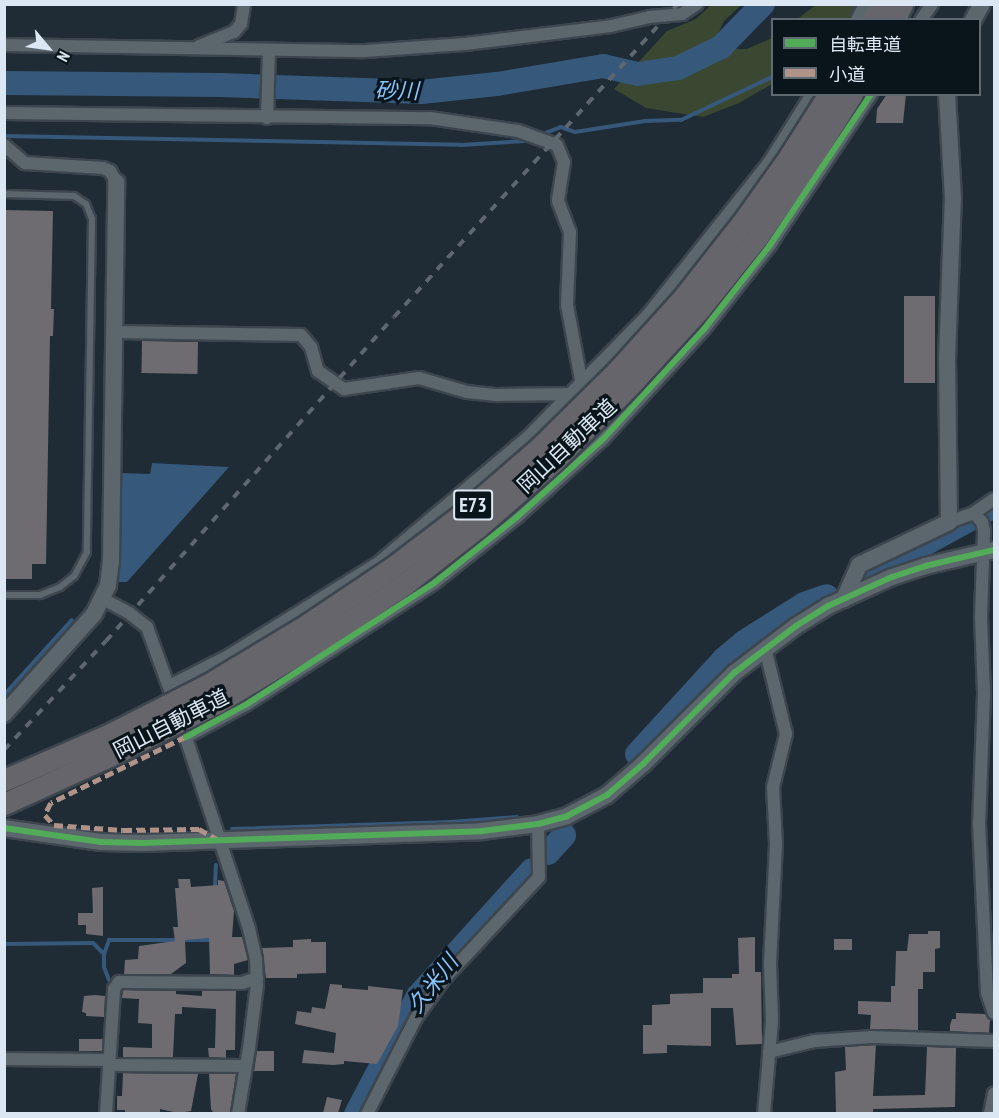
<!DOCTYPE html>
<meta charset="utf-8">
<style>
body{margin:0}
#map{position:relative;width:999px;height:1118px;overflow:hidden;background:#1f2b35;font-family:"PT Sans Narrow","Noto Sans JP",sans-serif}
div>[style]{position:absolute}
[style*='--x']{left:calc(var(--x)*1px);top:calc(var(--y)*1px);width:calc(var(--w)*1px);rotate:calc(var(--a)*1deg)}
.green>*{inset:0;background:#3a4832}
.water>*{inset:0;background:#36587a}
.stream>*{height:4px;margin:-2px;padding:0 2px;transform-origin:2px;border-radius:2px;background:#36587a}
.river>*{height:24px;margin:-12px;padding:0 12px;transform-origin:12px;border-radius:12px;background:#36587a}
.building>*{inset:0;background:#6e6c70;transform-origin:0 0}
.roads{filter:drop-shadow(2px 0 #3d464f) drop-shadow(-2px 0 #3d464f) drop-shadow(0 2px #3d464f) drop-shadow(0 -2px #3d464f)}
.lane>*{height:6px;margin:-3px;padding:0 3px;transform-origin:3px;border-radius:3px;background:#5b666d}
.street>*{height:12px;margin:-6px;padding:0 6px;transform-origin:6px;border-radius:6px;background:#5b666d}
.secondary>*{height:16px;margin:-8px;padding:0 8px;transform-origin:8px;border-radius:8px;background:#5b666d}
.highway>*{height:21px;margin:-10.5px;padding:0 10.5px;transform-origin:10.5px;border-radius:10.5px;background:#66656b}
.rail>*{height:4px;margin-top:-2px;transform-origin:0;background:repeating-linear-gradient(90deg,#5e676f 0 8px,transparent 0 16px)}
.bridges{filter:drop-shadow(2px 0 #3d464f) drop-shadow(-2px 0 #3d464f) drop-shadow(0 2px #3d464f) drop-shadow(0 -2px #3d464f)}
.highway-bridge>*{height:21px;margin:-10.5px;padding:0 10.5px;transform-origin:10.5px;border-radius:10.5px;background:#66656b}
.quiet>*{height:4.5px;margin-top:-2.25px;transform-origin:0;background:repeating-linear-gradient(90deg,#af9288 0 9px,transparent 0 13.5px)}
.cycleway>*{height:6px;margin:-3px;padding:0 3px;transform-origin:3px;border-radius:3px;background:#51ab58}
span{translate:-50% -50%;white-space:nowrap;text-align:center;line-height:1.15;-webkit-text-stroke:6px #0a141b;paint-order:stroke}
.shield-label span{padding:2px 4px;background:#0a141b;border:2px solid;border-radius:4px;-webkit-text-stroke-width:0}
.shield-label{font-size:20px;color:#dbe8f3;font-weight:700}
.street-label{font-size:21px;color:#dbe8f3}
.water-label{font-size:22px;color:#89c5fd;font-style:italic}
.frame{position:absolute;inset:0;border:6px solid #dbe8f3;pointer-events:none}
.legend{position:absolute;left:771px;top:18px;width:210px;height:78px;box-sizing:border-box;background:#0a141b;border:2px solid #5e6971;margin:0;padding:8px 10px;list-style:none;font-size:18px;color:#dbe8f3}
.legend li{display:flex;align-items:center;gap:12px;height:30px}
.legend b{width:30px;border:2px solid #5e6971}
.north{position:absolute;left:18px;top:18px;width:60px;height:60px;-webkit-text-stroke:4px #0a141b;paint-order:stroke;rotate:119deg;font-size:16px;font-weight:700;line-height:24px;text-align:center;color:#dbe8f3}
.north::after{content:'';display:block;margin:auto;width:21px;height:27px;background:#dbe8f3;clip-path:polygon(50% 0,100% 100%,50% 72%,0 100%)}
</style>
<div id="map">
<div class="green">
<i style="clip-path:polygon(711px 5px,741px 5px,724px 21px,713px 44px,729px 49px,747px 49px,772px 38px,772px 84px,739px 103px,703px 117px,646px 108px,614px 89px,667px 31px,696px 19px)"></i>
<i style="clip-path:polygon(816px 5px,860px 5px,851px 19px,796px 20px)"></i>
</div>
<div class="water">
<i style="clip-path:polygon(152px 463px,229px 467px,127px 582px,119px 582px,121px 473px,150px 474px)"></i>
</div>
<div class="stream">
<i style="--x:540;--y:135;--w:22;--a:-21"></i>
<i style="--x:561;--y:127;--w:15;--a:20"></i>
<i style="--x:575;--y:132;--w:71;--a:-8.9"></i>
<i style="--x:645;--y:121;--w:36;--a:-2"></i>
<i style="--x:681;--y:120;--w:101;--a:-25.3"></i>
<i style="--x:4;--y:136;--w:457;--a:1.1"></i>
<i style="--x:461;--y:145;--w:64;--a:-3.6"></i>
<i style="--x:4;--y:695;--w:101;--a:-47.8"></i>
<i style="--x:232;--y:829;--w:219;--a:-1.8"></i>
<i style="--x:451;--y:822;--w:66;--a:-4.3"></i>
<i style="--x:215;--y:888;--w:23;--a:-88"></i>
<i style="--x:4;--y:944;--w:89;--a:-0.6"></i>
<i style="--x:93;--y:943;--w:16;--a:45"></i>
<i style="--x:109;--y:980;--w:14;--a:-111"></i>
<i style="--x:104;--y:967;--w:13;--a:-90"></i>
<i style="--x:104;--y:954;--w:15;--a:-70"></i>
<i style="--x:109;--y:940;--w:103;--a:0"></i>
</div>
<div class="river">
<i style="--x:4;--y:83;--w:217;--a:0.5"></i>
<i style="--x:221;--y:85;--w:200;--a:2"></i>
<i style="--x:421;--y:92;--w:76;--a:-6"></i>
<i style="--x:497;--y:84;--w:108;--a:-9.6"></i>
<i style="--x:603;--y:66;--w:35;--a:13"></i>
<i style="--x:637;--y:74;--w:41;--a:-8.3"></i>
<i style="--x:678;--y:68;--w:48;--a:-26"></i>
<i style="--x:721;--y:47;--w:60;--a:-45.7"></i>
<i style="--x:874;--y:572;--w:137;--a:-28.8"></i>
<i style="--x:637;--y:754;--w:129;--a:-47.5"></i>
<i style="--x:724;--y:659;--w:26;--a:-40"></i>
<i style="--x:744;--y:642;--w:71;--a:-32.3"></i>
<i style="--x:804;--y:604;--w:24;--a:-19"></i>
<i style="--x:548;--y:853;--w:24;--a:-48"></i>
<i style="--x:356;--y:1114;--w:133;--a:-62.3"></i>
<i style="--x:418;--y:996;--w:169;--a:-47.9"></i>
</div>
<div class="building">
<i style="clip-path:polygon(887px 94px,906px 94px,903px 123px,876px 123px,877px 109px)"></i>
<i style="clip-path:polygon(4px 210px,53px 211px,51px 309px,54px 309px,53px 336px,50px 336px,46px 564px,32px 564px,32px 579px,4px 579px)"></i>
<i style="left:904px;top:296px;width:31px;height:87px"></i>
<i style="left:142px;top:341px;width:56px;height:32px;rotate:1deg"></i>
<i style="clip-path:polygon(178px 879px,190px 879px,191px 887px,218px 885px,218px 880px,224px 881px,234px 911px,232px 937px,242px 937px,248px 960px,234px 964px,234px 975px,210px 974px,209px 938px,185px 940px,186px 963px,171px 974px,124px 974px,125px 960px,138px 959px,139px 946px,175px 941px,173px 927px,178px 927px,175px 888px,179px 888px)"></i>
<i style="clip-path:polygon(103px 887px,103px 936px,86px 934px,86px 925px,78px 925px,78px 913px,93px 913px,92px 888px)"></i>
<i style="clip-path:polygon(928px 931px,940px 931px,940px 948px,935px 949px,935px 972px,923px 972px,923px 989px,918px 989px,918px 1030px,870px 1029px,871px 1015px,858px 1014px,858px 1001px,891px 1002px,891px 986px,895px 986px,896px 951px,907px 951px,909px 934px,928px 934px)"></i>
<i style="clip-path:polygon(755px 937px,755px 972px,761px 972px,762px 1044px,736px 1045px,733px 1008px,711px 1008px,711px 1046px,667px 1045px,667px 1053px,643px 1054px,643px 1025px,652px 1025px,652px 1005px,670px 1004px,670px 994px,703px 993px,703px 978px,732px 978px,732px 974px,739px 974px,738px 938px)"></i>
<i style="clip-path:polygon(311px 939px,311px 942px,326px 942px,326px 973px,297px 974px,297px 978px,266px 978px,262px 948px,293px 947px,293px 940px)"></i>
<i style="left:834px;top:939px;width:18px;height:11px"></i>
<i style="clip-path:polygon(330px 984px,342px 985px,342px 988px,368px 990px,368px 986px,403px 990px,398px 1026px,377px 1064px,344px 1061px,344px 1064px,333px 1065px,302px 1063px,304px 1050px,334px 1053px,336px 1033px,295px 1024px,297px 1011px,311px 1013px,312px 1007px,325px 1009px)"></i>
<i style="clip-path:polygon(123px 990px,176px 991px,176px 994px,202px 996px,202px 991px,236px 991px,235px 1050px,226px 1050px,226px 1058px,209px 1057px,208px 1048px,215px 1048px,216px 1009px,182px 1007px,182px 1014px,175px 1014px,173px 1057px,123px 1057px,123px 1047px,152px 1048px,152px 1024px,138px 1023px,139px 999px,122px 998px)"></i>
<i style="clip-path:polygon(95px 995px,105px 996px,104px 1017px,86px 1016px,86px 1013px,82px 1012px,84px 996px)"></i>
<i style="clip-path:polygon(956px 1013px,985px 1014px,990px 1020px,989px 1033px,950px 1031px,950px 1025px,952px 1019px,956px 1019px)"></i>
<i style="left:79px;top:1039px;width:24px;height:12px"></i>
<i style="clip-path:polygon(876px 1045px,873px 1096px,925px 1095px,927px 1047px,956px 1048px,955px 1107px,873px 1109px,873px 1113px,836px 1113px,835px 1072px,846px 1070px,845px 1047px)"></i>
<i style="clip-path:polygon(257px 1051px,274px 1051px,274px 1071px,254px 1071px)"></i>
<i style="clip-path:polygon(123px 1073px,198px 1074px,191px 1111px,178px 1113px,160px 1109px,160px 1113px,125px 1113px,125px 1110px,117px 1110px,117px 1096px,122px 1096px)"></i>
<i style="clip-path:polygon(209px 1074px,236px 1074px,230px 1112px,213px 1112px,211px 1109px)"></i>
<i style="clip-path:polygon(327px 1097px,342px 1100px,338px 1113px,323px 1113px)"></i>
</div>
<div class="roads">
<div class="lane">
<i style="--x:4;--y:194;--w:70;--a:1.6"></i>
<i style="--x:74;--y:196;--w:14;--a:34"></i>
<i style="--x:86;--y:204;--w:16;--a:68"></i>
<i style="--x:92;--y:219;--w:333;--a:90.9"></i>
<i style="--x:87;--y:552;--w:27;--a:118"></i>
<i style="--x:74;--y:576;--w:18;--a:142"></i>
<i style="--x:60;--y:587;--w:22;--a:158"></i>
<i style="--x:40;--y:595;--w:36;--a:180"></i>
</div>
<div class="street">
<i style="--x:857;--y:20;--w:18;--a:-63"></i>
<i style="--x:921;--y:20;--w:19;--a:-55"></i>
<i style="--x:4;--y:45;--w:361;--a:1"></i>
<i style="--x:365;--y:51;--w:100;--a:-4"></i>
<i style="--x:465;--y:44;--w:147;--a:-7"></i>
<i style="--x:611;--y:26;--w:39;--a:-13"></i>
<i style="--x:649;--y:17;--w:33;--a:-5"></i>
<i style="--x:682;--y:14;--w:18;--a:-34"></i>
<i style="--x:199;--y:46;--w:38;--a:-22"></i>
<i style="--x:234;--y:32;--w:11;--a:-49"></i>
<i style="--x:241;--y:24;--w:20;--a:-81"></i>
<i style="--x:4;--y:113;--w:426;--a:0.7"></i>
<i style="--x:430;--y:118;--w:89;--a:8.4"></i>
<i style="--x:518;--y:131;--w:41;--a:19.7"></i>
<i style="--x:557;--y:145;--w:18;--a:68"></i>
<i style="--x:564;--y:162;--w:39;--a:99"></i>
<i style="--x:558;--y:201;--w:33;--a:69"></i>
<i style="--x:570;--y:232;--w:73;--a:92.4"></i>
<i style="--x:567;--y:305;--w:81;--a:79.4"></i>
<i style="--x:267;--y:118;--w:68;--a:-88.3"></i>
<i style="--x:4;--y:145;--w:28;--a:41"></i>
<i style="--x:25;--y:163;--w:78;--a:3.7"></i>
<i style="--x:103;--y:168;--w:8;--a:23"></i>
<i style="--x:110;--y:171;--w:13;--a:61"></i>
<i style="--x:114;--y:332;--w:187;--a:0.9"></i>
<i style="--x:301;--y:335;--w:16;--a:50"></i>
<i style="--x:311;--y:347;--w:25;--a:74"></i>
<i style="--x:318;--y:371;--w:32;--a:35"></i>
<i style="--x:344;--y:389;--w:76;--a:-8.3"></i>
<i style="--x:419;--y:378;--w:50;--a:16.3"></i>
<i style="--x:467;--y:392;--w:30;--a:6"></i>
<i style="--x:497;--y:395;--w:76;--a:-0.8"></i>
<i style="--x:974;--y:513;--w:12;--a:48"></i>
<i style="--x:982;--y:522;--w:9;--a:77"></i>
<i style="--x:984;--y:531;--w:87;--a:92"></i>
<i style="--x:981;--y:618;--w:76;--a:87.7"></i>
<i style="--x:984;--y:694;--w:129;--a:92.2"></i>
<i style="--x:979;--y:823;--w:170;--a:87.3"></i>
<i style="--x:987;--y:993;--w:21;--a:71"></i>
<i style="--x:949;--y:522;--w:27;--a:-20"></i>
<i style="--x:974;--y:513;--w:24;--a:-35"></i>
<i style="--x:103;--y:599;--w:30;--a:28"></i>
<i style="--x:129;--y:613;--w:23;--a:38"></i>
<i style="--x:147;--y:627;--w:70;--a:70"></i>
<i style="--x:169;--y:686;--w:68;--a:-26.9"></i>
<i style="--x:230;--y:655;--w:173;--a:-31.8"></i>
<i style="--x:377;--y:564;--w:197;--a:-40.1"></i>
<i style="--x:528;--y:437;--w:170;--a:-45.5"></i>
<i style="--x:647;--y:316;--w:194;--a:-51.5"></i>
<i style="--x:768;--y:164;--w:83;--a:-57.8"></i>
<i style="--x:183;--y:729;--w:211;--a:71.7"></i>
<i style="--x:249;--y:929;--w:31;--a:77"></i>
<i style="--x:256;--y:959;--w:26;--a:88"></i>
<i style="--x:257;--y:985;--w:64;--a:97.2"></i>
<i style="--x:249;--y:1048;--w:67;--a:99.5"></i>
<i style="--x:186;--y:737;--w:69;--a:-28.4"></i>
<i style="--x:247;--y:704;--w:223;--a:-32.9"></i>
<i style="--x:434;--y:583;--w:106;--a:-38.5"></i>
<i style="--x:517;--y:517;--w:116;--a:-42.2"></i>
<i style="--x:603;--y:439;--w:149;--a:-47.4"></i>
<i style="--x:704;--y:329;--w:107;--a:-51.8"></i>
<i style="--x:770;--y:245;--w:182;--a:-56.2"></i>
<i style="--x:769;--y:1052;--w:46;--a:-13.7"></i>
<i style="--x:814;--y:1041;--w:58;--a:-3.9"></i>
<i style="--x:872;--y:1037;--w:122;--a:1.9"></i>
<i style="--x:4;--y:1059;--w:105;--a:0.5"></i>
<i style="--x:109;--y:1065;--w:136;--a:0.4"></i>
<i style="--x:106;--y:1114;--w:125;--a:-86.3"></i>
<i style="--x:114;--y:989;--w:9;--a:-54"></i>
<i style="--x:119;--y:982;--w:123;--a:0.5"></i>
<i style="--x:242;--y:983;--w:16;--a:-18"></i>
<i style="--x:367;--y:1114;--w:108;--a:-63"></i>
<i style="--x:416;--y:1018;--w:48;--a:-54.3"></i>
<i style="--x:444;--y:979;--w:139;--a:-47"></i>
<i style="--x:539;--y:877;--w:53;--a:-91.1"></i>
<i style="--x:764;--y:1114;--w:93;--a:-85.1"></i>
<i style="--x:772;--y:1021;--w:58;--a:-92"></i>
<i style="--x:770;--y:963;--w:119;--a:-87.1"></i>
<i style="--x:776;--y:844;--w:57;--a:-93"></i>
<i style="--x:773;--y:787;--w:55;--a:-76.2"></i>
<i style="--x:786;--y:734;--w:89;--a:-103.7"></i>
<i style="--x:990;--y:1114;--w:21;--a:-79"></i>
</div>
<div class="secondary">
<i style="--x:973;--y:20;--w:18;--a:-61"></i>
<i style="--x:844;--y:599;--w:37;--a:-66"></i>
<i style="--x:859;--y:565;--w:100;--a:-25.5"></i>
<i style="--x:949;--y:522;--w:163;--a:-90.7"></i>
<i style="--x:947;--y:359;--w:161;--a:-87.9"></i>
<i style="--x:953;--y:198;--w:104;--a:-93.3"></i>
<i style="--x:4;--y:714;--w:135;--a:-48"></i>
<i style="--x:94;--y:614;--w:32;--a:-64"></i>
<i style="--x:108;--y:585;--w:24;--a:-83"></i>
<i style="--x:111;--y:561;--w:379;--a:-89.2"></i>
<i style="--x:4;--y:828;--w:98;--a:8.2"></i>
<i style="--x:101;--y:842;--w:41;--a:1.4"></i>
<i style="--x:142;--y:843;--w:340;--a:-2"></i>
<i style="--x:482;--y:831;--w:56;--a:-7.1"></i>
<i style="--x:538;--y:824;--w:30;--a:-15"></i>
<i style="--x:567;--y:816;--w:45;--a:-27.7"></i>
<i style="--x:607;--y:795;--w:48;--a:-40.7"></i>
<i style="--x:643;--y:764;--w:129;--a:-45"></i>
<i style="--x:734;--y:673;--w:78;--a:-37.2"></i>
<i style="--x:796;--y:626;--w:38;--a:-32"></i>
<i style="--x:828;--y:606;--w:70;--a:-24.4"></i>
<i style="--x:892;--y:577;--w:35;--a:-18"></i>
<i style="--x:925;--y:566;--w:71;--a:-13.1"></i>
</div>
<div class="highway">
<i style="--x:872;--y:20;--w:18;--a:-63"></i>
<i style="--x:894;--y:20;--w:18;--a:-63"></i>
</div>
</div>
<div class="rail">
<i style="--x:4;--y:750;--w:149;--a:-46.9"></i>
<i style="--x:106;--y:641;--w:433;--a:-48.4"></i>
<i style="--x:394;--y:317;--w:423;--a:-47.8"></i>
</div>
<div class="bridges">
<div class="highway-bridge">
<i style="--x:4;--y:780;--w:113;--a:-23.4"></i>
<i style="--x:108;--y:735;--w:111;--a:-26.8"></i>
<i style="--x:207;--y:685;--w:118;--a:-31.1"></i>
<i style="--x:308;--y:624;--w:102;--a:-33.8"></i>
<i style="--x:393;--y:567;--w:91;--a:-37.4"></i>
<i style="--x:465;--y:512;--w:98;--a:-40.9"></i>
<i style="--x:539;--y:448;--w:110;--a:-44.6"></i>
<i style="--x:617;--y:371;--w:98;--a:-47.9"></i>
<i style="--x:683;--y:298;--w:95;--a:-51.8"></i>
<i style="--x:742;--y:223;--w:81;--a:-54.5"></i>
<i style="--x:789;--y:157;--w:75;--a:-57.6"></i>
<i style="--x:4;--y:804;--w:123;--a:-24.5"></i>
<i style="--x:116;--y:753;--w:114;--a:-26.6"></i>
<i style="--x:218;--y:702;--w:120;--a:-31"></i>
<i style="--x:321;--y:640;--w:101;--a:-33.7"></i>
<i style="--x:405;--y:584;--w:93;--a:-38"></i>
<i style="--x:478;--y:527;--w:99;--a:-40.9"></i>
<i style="--x:553;--y:462;--w:110;--a:-45"></i>
<i style="--x:631;--y:384;--w:99;--a:-47.5"></i>
<i style="--x:698;--y:311;--w:96;--a:-51.3"></i>
<i style="--x:758;--y:236;--w:84;--a:-55.2"></i>
<i style="--x:806;--y:167;--w:86;--a:-57.8"></i>
</div>
</div>
<div class="quiet">
<i style="--x:186;--y:737;--w:150;--a:153.9"></i>
<i style="--x:51;--y:803;--w:13;--a:117"></i>
<i style="--x:45;--y:815;--w:13;--a:48"></i>
<i style="--x:54;--y:825;--w:69;--a:4.1"></i>
<i style="--x:123;--y:830;--w:76;--a:-0.8"></i>
<i style="--x:199;--y:829;--w:23;--a:29"></i>
</div>
<div class="cycleway">
<i style="--x:186;--y:737;--w:69;--a:-28.4"></i>
<i style="--x:247;--y:704;--w:223;--a:-32.9"></i>
<i style="--x:434;--y:583;--w:106;--a:-38.5"></i>
<i style="--x:517;--y:517;--w:116;--a:-42.2"></i>
<i style="--x:603;--y:439;--w:149;--a:-47.4"></i>
<i style="--x:704;--y:329;--w:107;--a:-51.8"></i>
<i style="--x:770;--y:245;--w:182;--a:-56.2"></i>
<i style="--x:4;--y:828;--w:98;--a:8.2"></i>
<i style="--x:101;--y:842;--w:41;--a:1.4"></i>
<i style="--x:142;--y:843;--w:340;--a:-2"></i>
<i style="--x:482;--y:831;--w:56;--a:-7.1"></i>
<i style="--x:538;--y:824;--w:30;--a:-15"></i>
<i style="--x:567;--y:816;--w:45;--a:-27.7"></i>
<i style="--x:607;--y:795;--w:48;--a:-40.7"></i>
<i style="--x:643;--y:764;--w:129;--a:-45"></i>
<i style="--x:734;--y:673;--w:78;--a:-37.2"></i>
<i style="--x:796;--y:626;--w:38;--a:-32"></i>
<i style="--x:828;--y:606;--w:70;--a:-24.4"></i>
<i style="--x:892;--y:577;--w:35;--a:-18"></i>
<i style="--x:925;--y:566;--w:71;--a:-13.1"></i>
</div>
<div class="shield-label">
<span style="left:473px;top:505px">E73</span>
</div>
<div class="street-label">
<span style="left:567px;top:446px;rotate:-43deg">岡山自動車道</span>
<span style="left:171px;top:724px;rotate:-27deg">岡山自動車道</span>
</div>
<div class="water-label">
<span style="left:397px;top:91px;rotate:1deg">砂川</span>
<span style="left:433px;top:984px;rotate:-52deg">久米川</span>
</div>
<div class="frame"></div>
<ul class="legend">
<li><b style="height:8px;background:#51ab58"></b>自転車道</li>
<li><b style="height:8px;background:#af9288"></b>小道</li>
</ul>
<div class="north">N</div>
</div>
